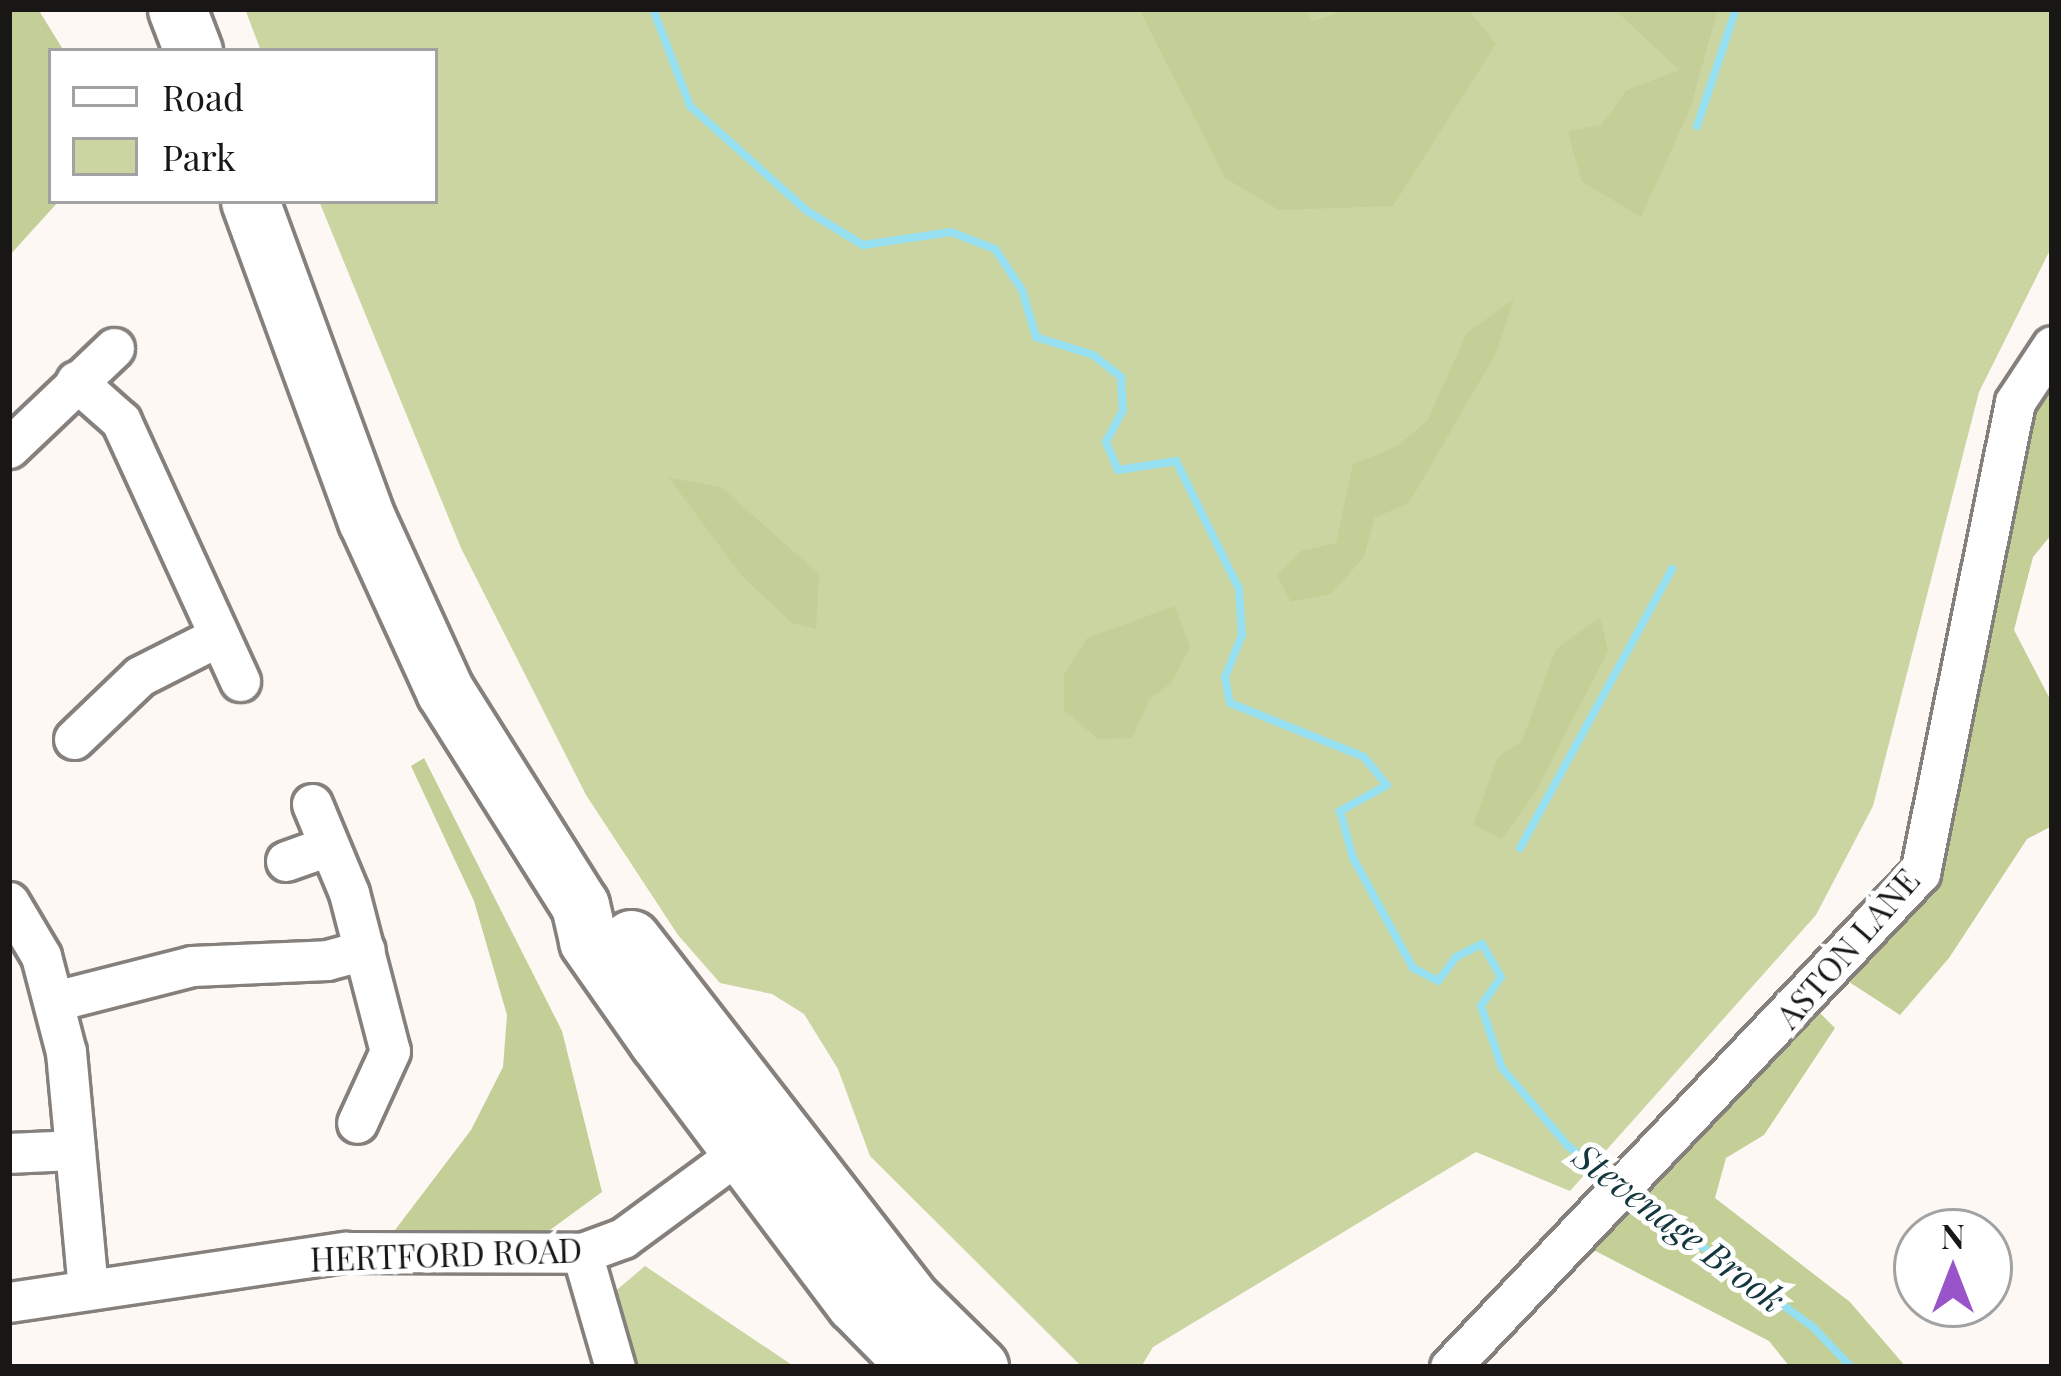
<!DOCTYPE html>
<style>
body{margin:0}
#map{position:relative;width:2061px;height:1376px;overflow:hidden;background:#fef8f5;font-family:"Playfair Display",serif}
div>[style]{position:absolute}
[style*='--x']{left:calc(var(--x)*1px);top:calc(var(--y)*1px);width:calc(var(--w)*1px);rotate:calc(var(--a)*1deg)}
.green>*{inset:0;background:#cad5a1}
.forest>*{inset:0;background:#c3cf96}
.stream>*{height:8px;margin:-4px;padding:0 4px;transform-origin:4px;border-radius:4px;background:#96dff1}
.roads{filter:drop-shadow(3px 0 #86807d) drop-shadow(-3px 0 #86807d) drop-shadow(0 3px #86807d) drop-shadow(0 -3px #86807d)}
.minor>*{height:39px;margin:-19.5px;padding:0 19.5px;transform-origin:19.5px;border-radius:19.5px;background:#fff}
.highway>*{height:57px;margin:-28.5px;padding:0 28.5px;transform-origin:28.5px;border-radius:28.5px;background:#fff}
span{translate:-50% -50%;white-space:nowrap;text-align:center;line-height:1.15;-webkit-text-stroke:10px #fff;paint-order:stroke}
.street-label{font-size:33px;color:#191716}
.water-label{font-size:36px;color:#14373f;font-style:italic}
.frame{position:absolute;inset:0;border:12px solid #191716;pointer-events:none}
.legend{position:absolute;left:48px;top:48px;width:390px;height:156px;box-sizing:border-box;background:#fff;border:3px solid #a3a2a2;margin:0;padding:15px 21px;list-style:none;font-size:36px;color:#191716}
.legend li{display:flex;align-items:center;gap:24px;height:60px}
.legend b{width:60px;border:3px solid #a3a2a2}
.north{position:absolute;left:1893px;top:1208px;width:120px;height:120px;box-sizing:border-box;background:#fff;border:3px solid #a3a2a2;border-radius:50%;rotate:0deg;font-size:33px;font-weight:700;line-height:48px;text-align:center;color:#191716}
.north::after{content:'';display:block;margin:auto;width:42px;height:54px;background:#9954c9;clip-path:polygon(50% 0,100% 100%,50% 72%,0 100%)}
</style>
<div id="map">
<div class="green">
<i style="clip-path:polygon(245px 9px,2052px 9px,2052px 246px,1979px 392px,1873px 806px,1816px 915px,1570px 1191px,1476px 1152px,1153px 1347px,1141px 1367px,1082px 1367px,870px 1156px,838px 1069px,804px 1014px,772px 994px,720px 983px,678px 935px,586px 795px,461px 548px,319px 201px,435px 201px,435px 51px,261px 51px)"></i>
<i style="clip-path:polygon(645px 1266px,795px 1367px,636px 1367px,605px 1300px)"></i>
</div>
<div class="forest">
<i style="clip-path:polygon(9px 9px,38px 9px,64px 51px,51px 51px,51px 201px,59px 201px,9px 256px)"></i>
<i style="clip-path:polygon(1139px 9px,1304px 9px,1313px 21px,1351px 9px,1468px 9px,1496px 44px,1393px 206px,1279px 210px,1225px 178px)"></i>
<i style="clip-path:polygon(1614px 9px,1718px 9px,1690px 109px,1641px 217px,1581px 181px,1568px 131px,1601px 125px,1627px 90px,1679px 70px)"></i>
<i style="clip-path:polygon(1514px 299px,1496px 353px,1409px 503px,1374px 518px,1364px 557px,1331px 594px,1291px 602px,1277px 576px,1301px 551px,1336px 543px,1353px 464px,1396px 447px,1427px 421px,1467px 333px)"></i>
<i style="clip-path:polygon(2052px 360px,2052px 534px,2033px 557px,2014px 630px,2052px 703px,2052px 826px,2027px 839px,1949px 958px,1900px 1015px,1843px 978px,1925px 877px,2023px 400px)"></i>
<i style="clip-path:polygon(669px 478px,721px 487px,819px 574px,816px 629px,792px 623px,742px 576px)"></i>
<i style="clip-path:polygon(1175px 606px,1190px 647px,1171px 683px,1149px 700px,1132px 738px,1098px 739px,1064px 710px,1064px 675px,1087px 638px)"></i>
<i style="clip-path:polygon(1600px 617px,1608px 651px,1536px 791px,1502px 839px,1473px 825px,1498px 757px,1522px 741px,1556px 649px)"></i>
<i style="clip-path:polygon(424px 758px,562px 1031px,602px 1192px,528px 1246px,395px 1230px,471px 1130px,503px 1067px,507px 1015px,474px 901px,411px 766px)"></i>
<i style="clip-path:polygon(1810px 1003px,1835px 1028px,1764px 1135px,1726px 1158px,1715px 1198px,1850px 1302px,1906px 1367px,1790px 1367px,1769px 1341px,1580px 1243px)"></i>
</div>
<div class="stream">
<i style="--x:653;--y:9;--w:104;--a:69.1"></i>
<i style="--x:690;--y:106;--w:157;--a:41.9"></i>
<i style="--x:807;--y:211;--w:66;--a:31.3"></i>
<i style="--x:863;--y:245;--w:89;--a:-8.4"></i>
<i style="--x:951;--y:232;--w:47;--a:21.1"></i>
<i style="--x:995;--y:249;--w:49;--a:56.6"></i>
<i style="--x:1022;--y:290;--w:49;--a:73.4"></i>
<i style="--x:1036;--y:337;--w:60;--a:17.5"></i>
<i style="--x:1093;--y:355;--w:36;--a:38"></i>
<i style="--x:1121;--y:377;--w:33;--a:87"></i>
<i style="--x:1123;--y:410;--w:36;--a:118"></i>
<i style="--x:1106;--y:442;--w:30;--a:67"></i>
<i style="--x:1118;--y:470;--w:59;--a:-8.8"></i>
<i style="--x:1176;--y:461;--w:143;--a:63.8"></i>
<i style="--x:1239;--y:589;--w:46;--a:86.3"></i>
<i style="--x:1242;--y:635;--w:45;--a:112"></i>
<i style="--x:1225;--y:677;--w:26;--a:79"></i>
<i style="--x:1230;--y:703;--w:144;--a:21.9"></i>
<i style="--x:1364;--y:757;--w:36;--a:51"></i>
<i style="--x:1387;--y:785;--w:54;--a:151"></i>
<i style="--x:1340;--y:811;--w:49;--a:74.5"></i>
<i style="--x:1353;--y:858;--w:125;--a:61.4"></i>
<i style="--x:1413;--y:968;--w:28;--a:27"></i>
<i style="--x:1438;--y:981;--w:30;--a:-53"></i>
<i style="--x:1456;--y:957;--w:29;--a:-27"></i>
<i style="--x:1482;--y:944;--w:38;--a:60"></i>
<i style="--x:1501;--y:977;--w:35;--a:125"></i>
<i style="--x:1481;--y:1006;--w:65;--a:71.3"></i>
<i style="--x:1502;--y:1068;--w:102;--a:49.8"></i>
<i style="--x:1568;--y:1146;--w:57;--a:37.9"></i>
<i style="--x:1697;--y:126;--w:123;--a:-71.6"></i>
<i style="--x:1520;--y:848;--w:318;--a:-61.4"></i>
<i style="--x:1630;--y:1194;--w:225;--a:36"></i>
<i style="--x:1812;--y:1326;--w:57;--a:46.4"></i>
</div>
<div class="roads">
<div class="minor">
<i style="--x:76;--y:381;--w:60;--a:41.6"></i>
<i style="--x:121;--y:421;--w:286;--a:65.4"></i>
<i style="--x:9;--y:448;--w:145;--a:-43.6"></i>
<i style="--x:74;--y:739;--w:91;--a:-43.7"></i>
<i style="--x:140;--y:676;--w:86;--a:-26.9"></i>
<i style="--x:312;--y:804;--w:96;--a:67.4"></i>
<i style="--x:349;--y:893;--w:163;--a:75.5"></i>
<i style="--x:390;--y:1051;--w:79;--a:114.6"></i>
<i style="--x:286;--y:861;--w:45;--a:-19.7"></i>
<i style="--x:9;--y:902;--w:63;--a:59.3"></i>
<i style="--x:41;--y:956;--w:99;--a:75.4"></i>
<i style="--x:66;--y:1052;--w:238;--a:84.7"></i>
<i style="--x:55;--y:1001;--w:141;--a:-14.3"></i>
<i style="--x:192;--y:966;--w:135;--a:-2.5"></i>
<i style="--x:327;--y:960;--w:39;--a:-15"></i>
<i style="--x:9;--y:1153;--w:66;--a:-2.6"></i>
<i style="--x:582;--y:1253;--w:119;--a:73.9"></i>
<i style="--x:9;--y:1302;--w:340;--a:-8.5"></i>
<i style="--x:345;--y:1252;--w:237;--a:0.2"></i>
<i style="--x:582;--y:1253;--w:44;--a:-20.1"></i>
<i style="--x:623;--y:1238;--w:172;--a:-36.3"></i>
<i style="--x:1450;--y:1367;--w:682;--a:-46.43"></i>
<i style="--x:1920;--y:873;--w:480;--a:-78.6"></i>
<i style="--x:2015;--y:402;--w:67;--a:-56.5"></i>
</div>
<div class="highway">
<i style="--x:177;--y:9;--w:45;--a:69.1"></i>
<i style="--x:250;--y:201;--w:340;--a:69.9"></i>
<i style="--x:367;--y:520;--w:188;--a:65.5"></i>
<i style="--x:445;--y:691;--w:253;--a:57.8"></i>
<i style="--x:580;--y:905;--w:37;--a:77"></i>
<i style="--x:588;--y:941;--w:122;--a:55"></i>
<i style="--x:658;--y:1041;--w:328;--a:53.1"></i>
<i style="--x:855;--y:1303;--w:90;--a:45.5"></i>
<i style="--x:631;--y:939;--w:460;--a:52.2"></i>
<i style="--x:913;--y:1302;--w:93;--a:44.6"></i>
</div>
</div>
<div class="street-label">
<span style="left:1847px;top:948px;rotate:-49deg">ASTON LANE</span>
<span style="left:446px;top:1254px;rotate:-2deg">HERTFORD ROAD</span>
</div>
<div class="water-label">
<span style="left:1680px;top:1227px;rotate:37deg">Stevenage Brook</span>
</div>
<div class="frame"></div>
<ul class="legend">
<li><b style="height:15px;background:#fff"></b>Road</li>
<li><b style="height:33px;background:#cad5a1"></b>Park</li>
</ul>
<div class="north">N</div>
</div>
